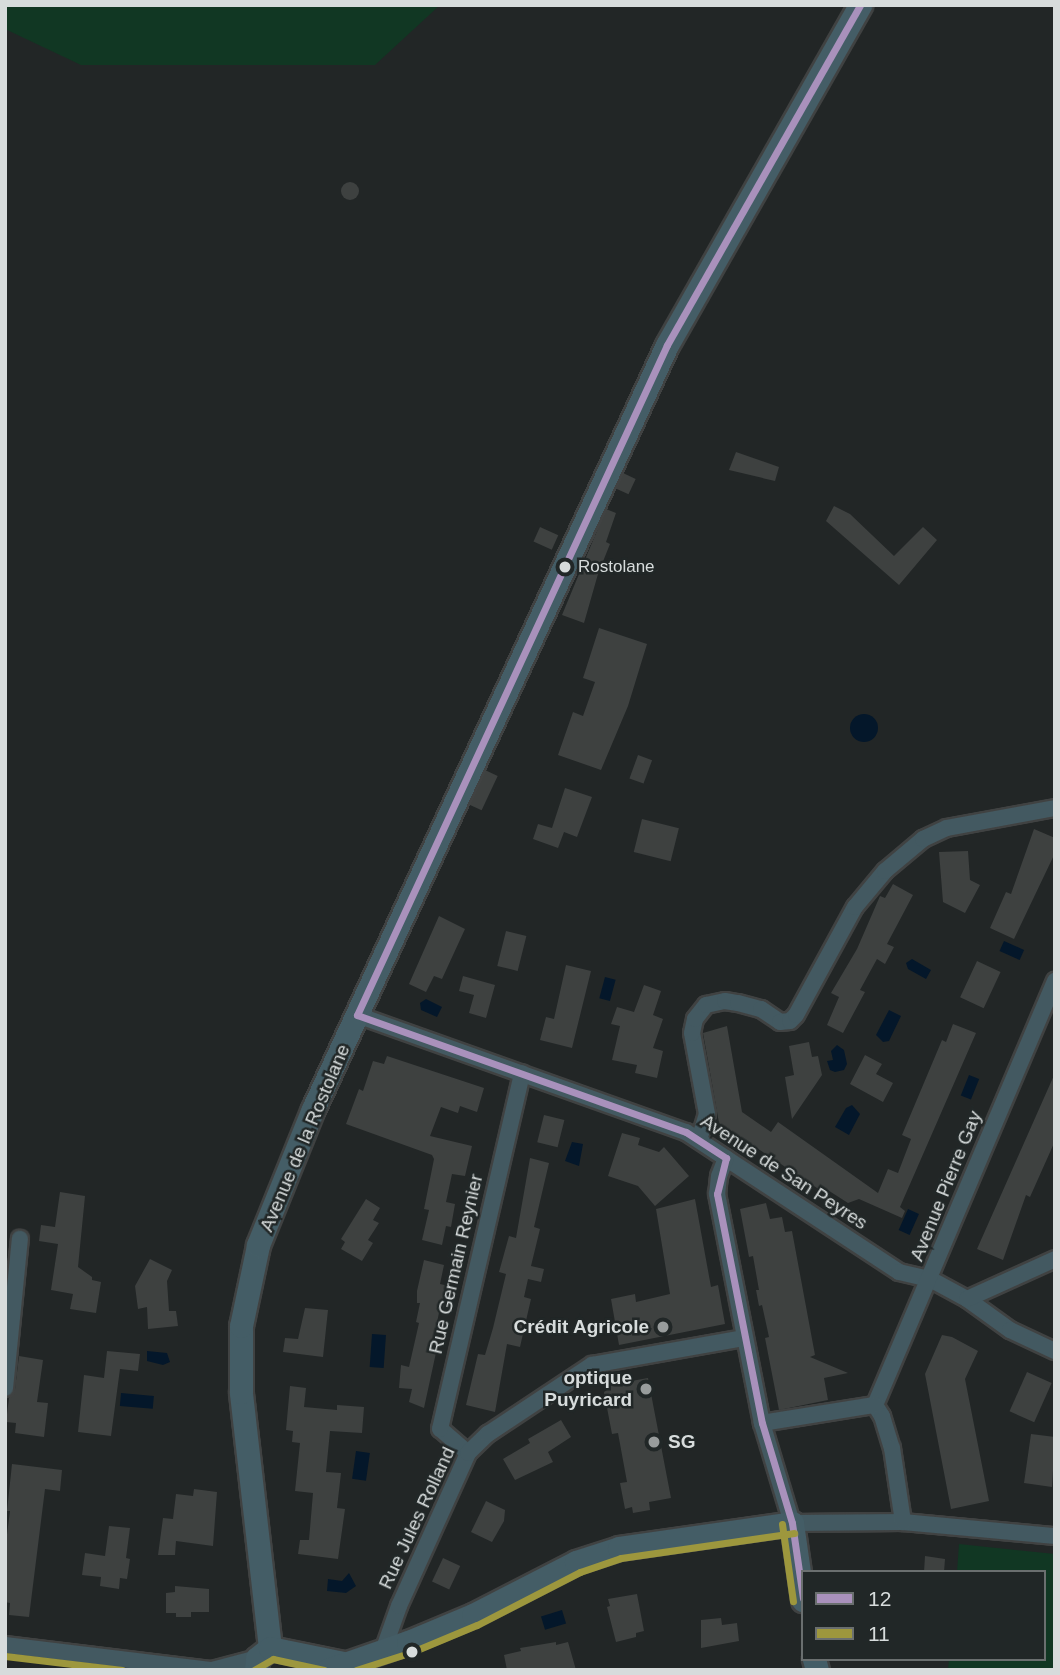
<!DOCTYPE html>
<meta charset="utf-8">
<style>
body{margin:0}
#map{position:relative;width:1060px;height:1675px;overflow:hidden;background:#222626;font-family:Helvetica,sans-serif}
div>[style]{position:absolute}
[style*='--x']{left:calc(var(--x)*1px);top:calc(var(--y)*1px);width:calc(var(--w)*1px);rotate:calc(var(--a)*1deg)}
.green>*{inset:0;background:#113723}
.water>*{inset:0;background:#04172a;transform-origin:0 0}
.round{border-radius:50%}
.building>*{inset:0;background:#3e4140;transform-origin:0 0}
.roads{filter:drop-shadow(2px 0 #404242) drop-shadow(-2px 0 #404242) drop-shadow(0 2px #404242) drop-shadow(0 -2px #404242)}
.street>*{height:16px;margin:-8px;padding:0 8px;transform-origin:8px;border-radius:8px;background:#435961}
.secondary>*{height:23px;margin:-11.5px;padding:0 11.5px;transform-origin:11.5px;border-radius:11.5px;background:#445d66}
.bus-1>*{height:7px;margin:-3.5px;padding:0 3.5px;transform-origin:3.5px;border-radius:3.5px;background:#a991bc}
.bus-2>*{height:7px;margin:-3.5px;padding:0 3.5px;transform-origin:3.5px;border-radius:3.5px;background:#9d973d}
.dots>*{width:19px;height:19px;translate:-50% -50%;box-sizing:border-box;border:4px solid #212727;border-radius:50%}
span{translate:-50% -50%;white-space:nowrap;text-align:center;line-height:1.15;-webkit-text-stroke:5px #212727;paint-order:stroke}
.bus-label{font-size:17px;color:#d7dcdc}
.left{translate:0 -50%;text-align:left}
.street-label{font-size:19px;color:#d7dcdc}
.poi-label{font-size:19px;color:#d7dcdc;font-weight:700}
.right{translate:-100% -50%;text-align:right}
.frame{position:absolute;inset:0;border:7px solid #d7dcdc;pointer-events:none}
.legend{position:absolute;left:801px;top:1570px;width:245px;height:91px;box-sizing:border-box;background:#212727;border:2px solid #6a6f6f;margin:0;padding:9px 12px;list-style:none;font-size:21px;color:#d7dcdc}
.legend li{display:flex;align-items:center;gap:14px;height:35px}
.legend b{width:35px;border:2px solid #6a6f6f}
</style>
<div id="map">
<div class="green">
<i style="clip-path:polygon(5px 5px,440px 5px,375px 65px,81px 65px,5px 29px)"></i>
<i style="clip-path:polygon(959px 1544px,1055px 1554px,1055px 1670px,948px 1670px,949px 1659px,1044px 1659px,1044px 1572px,957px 1572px)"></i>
</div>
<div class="water">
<i class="round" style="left:850px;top:714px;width:28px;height:28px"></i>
<i style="left:1004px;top:941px;width:22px;height:11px;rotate:24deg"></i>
<i style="clip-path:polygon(912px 959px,931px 970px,926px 979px,908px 969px,906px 963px)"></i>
<i style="left:605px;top:977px;width:11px;height:22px;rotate:15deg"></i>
<i style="clip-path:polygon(426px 999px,442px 1007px,437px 1017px,421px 1010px,420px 1003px)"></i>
<i style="clip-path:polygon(889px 1010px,901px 1016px,889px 1041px,883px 1042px,876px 1035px)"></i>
<i style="clip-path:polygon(837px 1045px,844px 1050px,847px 1064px,844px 1070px,835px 1072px,830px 1070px,827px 1061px,833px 1060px,831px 1051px)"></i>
<i style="left:969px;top:1075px;width:11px;height:22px;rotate:22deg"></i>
<i style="clip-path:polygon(852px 1105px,860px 1114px,849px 1135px,835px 1127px,846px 1108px)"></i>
<i style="clip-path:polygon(572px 1142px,583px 1144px,579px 1166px,565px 1161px)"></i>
<i style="left:908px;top:1209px;width:12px;height:23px;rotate:24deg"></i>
<i style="left:372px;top:1334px;width:14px;height:33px;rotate:4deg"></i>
<i style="clip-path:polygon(147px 1351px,167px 1353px,170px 1362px,163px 1365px,147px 1361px)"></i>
<i style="left:121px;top:1393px;width:33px;height:13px;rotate:5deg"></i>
<i style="left:356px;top:1451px;width:14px;height:28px;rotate:8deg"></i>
<i style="clip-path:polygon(349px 1573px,356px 1586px,346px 1593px,327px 1591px,328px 1579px,342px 1581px)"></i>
<i style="left:562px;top:1610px;width:14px;height:22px;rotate:73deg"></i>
</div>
<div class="building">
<i class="round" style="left:341px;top:182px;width:18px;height:18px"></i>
<i style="clip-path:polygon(736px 452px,779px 467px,775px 481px,729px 470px)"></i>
<i style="left:623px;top:473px;width:14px;height:17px;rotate:25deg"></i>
<i style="clip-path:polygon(834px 506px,850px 514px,894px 556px,923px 527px,937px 540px,899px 585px,826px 521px)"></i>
<i style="clip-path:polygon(606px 509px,616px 513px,606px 542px,610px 544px,598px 574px,584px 623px,562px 615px)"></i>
<i style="left:540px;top:527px;width:20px;height:16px;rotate:24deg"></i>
<i style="clip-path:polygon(599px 628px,647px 644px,628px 706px,601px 770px,558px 755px,573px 712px,583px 716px,595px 682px,583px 678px)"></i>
<i style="left:638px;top:755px;width:15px;height:25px;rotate:20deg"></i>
<i style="left:485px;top:770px;width:14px;height:38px;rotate:25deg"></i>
<i style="clip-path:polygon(565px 788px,592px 797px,577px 837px,564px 832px,558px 848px,533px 839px,538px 824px,552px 828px)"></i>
<i style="left:642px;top:819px;width:38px;height:34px;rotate:14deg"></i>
<i style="clip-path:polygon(1034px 829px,1055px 838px,1055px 853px,1014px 939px,990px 928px,1006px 892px,1011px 894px)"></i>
<i style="clip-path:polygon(968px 851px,970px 880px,980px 885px,965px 913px,943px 902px,939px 852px)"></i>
<i style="clip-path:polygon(893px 884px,913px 895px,887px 944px,894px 947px,885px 964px,877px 959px,860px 990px,865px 992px,843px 1033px,827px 1025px,839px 997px,831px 993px,857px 949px,880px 896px,885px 898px)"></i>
<i style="clip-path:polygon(439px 916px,465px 929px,442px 979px,434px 976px,426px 992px,409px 984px)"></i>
<i style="left:506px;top:931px;width:21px;height:36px;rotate:14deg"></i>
<i style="left:977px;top:961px;width:26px;height:40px;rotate:25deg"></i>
<i style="clip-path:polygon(566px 965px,591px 971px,572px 1048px,540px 1040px,546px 1017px,554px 1019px)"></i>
<i style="clip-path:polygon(463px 976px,495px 985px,486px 1018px,469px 1013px,474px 995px,459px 991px)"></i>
<i style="clip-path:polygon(644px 985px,661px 991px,653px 1015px,663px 1019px,653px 1048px,663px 1051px,657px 1078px,635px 1073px,637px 1065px,612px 1060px,620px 1026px,611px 1024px,617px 1007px,634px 1012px)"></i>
<i style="clip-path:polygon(953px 1024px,976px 1033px,900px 1207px,905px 1211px,902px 1218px,859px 1199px,848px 1203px,823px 1187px,820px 1190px,719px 1123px,703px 1033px,727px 1026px,742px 1112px,771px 1132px,778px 1122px,878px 1193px,888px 1169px,898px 1173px,911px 1139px,902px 1135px,942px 1040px,946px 1042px)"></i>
<i style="clip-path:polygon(809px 1042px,812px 1057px,818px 1056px,822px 1075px,792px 1119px,785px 1077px,794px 1075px,789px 1046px)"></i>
<i style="clip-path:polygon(865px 1055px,882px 1064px,876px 1074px,893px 1083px,883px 1102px,850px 1084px)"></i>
<i style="clip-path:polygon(387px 1056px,484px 1088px,477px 1112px,460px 1106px,458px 1113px,441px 1107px,430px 1136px,472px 1146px,465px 1176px,452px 1174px,446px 1202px,455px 1204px,451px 1227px,446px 1226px,442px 1245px,422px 1240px,429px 1210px,424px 1209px,434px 1159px,432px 1155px,346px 1124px,359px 1089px,363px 1091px,373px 1061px,384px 1064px)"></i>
<i style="clip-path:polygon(1055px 1073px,1055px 1141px,1030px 1197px,1026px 1195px,1003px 1260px,977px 1249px)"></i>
<i style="left:544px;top:1115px;width:21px;height:28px;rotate:14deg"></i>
<i style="clip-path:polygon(622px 1133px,640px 1138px,638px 1145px,659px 1152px,664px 1147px,689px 1176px,655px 1206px,638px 1186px,608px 1176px)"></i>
<i style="clip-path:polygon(530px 1158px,549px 1163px,534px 1227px,540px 1229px,531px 1266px,544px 1269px,541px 1282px,528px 1279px,524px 1297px,531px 1299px,525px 1325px,520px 1347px,507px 1344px,495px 1412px,466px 1405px,478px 1354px,485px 1355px,493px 1328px,506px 1274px,499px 1272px,509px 1236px,516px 1238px)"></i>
<i style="clip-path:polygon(60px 1192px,85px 1196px,78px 1267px,92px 1277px,92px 1280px,101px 1282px,96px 1313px,70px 1309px,73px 1294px,51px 1290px,58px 1244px,39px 1241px,41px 1225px,55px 1227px)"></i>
<i style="clip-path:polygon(366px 1199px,380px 1208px,373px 1220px,379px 1223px,368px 1240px,373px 1243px,362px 1261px,341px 1249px,345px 1242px,341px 1239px)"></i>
<i style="clip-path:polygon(695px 1199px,711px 1287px,718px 1285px,725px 1324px,619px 1345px,611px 1299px,635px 1294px,636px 1302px,670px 1294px,656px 1209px)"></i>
<i style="clip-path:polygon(766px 1203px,770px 1219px,782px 1217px,785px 1232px,792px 1231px,815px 1355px,810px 1357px,848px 1373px,824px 1378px,828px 1400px,779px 1410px,765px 1338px,769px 1337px,762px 1305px,759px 1306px,756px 1290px,759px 1290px,753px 1256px,749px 1257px,740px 1209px)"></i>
<i style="clip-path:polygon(150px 1259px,172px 1270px,167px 1281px,169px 1311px,176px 1311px,178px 1326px,148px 1329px,147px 1307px,138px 1309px,135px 1286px)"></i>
<i style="clip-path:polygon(424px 1260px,444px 1265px,440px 1284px,449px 1286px,444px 1309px,440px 1308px,432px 1346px,437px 1348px,424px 1408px,409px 1402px,412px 1389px,399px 1388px,401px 1365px,409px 1367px,419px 1323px,416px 1322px,420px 1303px,417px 1303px,417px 1291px)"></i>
<i style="clip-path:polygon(305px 1308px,328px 1310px,323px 1357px,283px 1352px,285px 1338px,298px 1339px)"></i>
<i style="clip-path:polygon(942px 1335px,952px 1337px,978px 1351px,965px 1379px,989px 1501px,951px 1509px,925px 1374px)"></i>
<i style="clip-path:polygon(107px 1351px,140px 1354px,138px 1371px,120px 1369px,111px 1436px,78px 1432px,84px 1375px,104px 1378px)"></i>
<i style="clip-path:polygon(19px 1356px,43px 1360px,37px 1402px,48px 1403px,44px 1437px,15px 1433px,16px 1423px,6px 1422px,9px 1398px,15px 1389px)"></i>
<i style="left:1027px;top:1372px;width:27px;height:43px;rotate:24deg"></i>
<i style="clip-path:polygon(648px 1378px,671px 1498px,649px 1502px,650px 1510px,633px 1513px,632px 1507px,625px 1509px,620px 1483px,627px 1482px,618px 1433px,612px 1434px,604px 1392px,610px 1388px,609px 1385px)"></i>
<i style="clip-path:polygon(290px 1386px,306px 1388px,304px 1407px,337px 1410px,337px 1405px,364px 1407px,362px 1433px,330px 1431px,326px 1472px,341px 1473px,337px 1508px,345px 1509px,338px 1559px,298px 1554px,300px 1540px,309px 1540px,313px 1493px,295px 1491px,300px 1443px,292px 1442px,293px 1431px,286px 1430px)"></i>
<i style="clip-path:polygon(561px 1420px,571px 1437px,548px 1452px,553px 1462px,515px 1480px,503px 1459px,530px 1443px,528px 1439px)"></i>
<i style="clip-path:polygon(1031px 1434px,1055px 1437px,1052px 1487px,1024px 1483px)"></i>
<i style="clip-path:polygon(12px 1464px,62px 1470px,60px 1491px,45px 1489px,29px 1617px,9px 1615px,10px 1603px,5px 1602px,5px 1550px,10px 1511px,7px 1511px)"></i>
<i style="clip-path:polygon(194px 1489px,217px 1492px,213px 1546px,176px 1541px,175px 1555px,158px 1555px,163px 1518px,173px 1519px,176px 1494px,193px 1496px)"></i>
<i style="clip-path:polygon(486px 1501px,505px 1510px,504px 1521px,492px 1542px,471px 1532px)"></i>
<i style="clip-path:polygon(109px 1526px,130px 1528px,126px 1558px,130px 1559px,127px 1579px,120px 1578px,119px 1589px,100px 1586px,101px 1577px,82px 1575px,85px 1553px,105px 1556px)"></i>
<i style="clip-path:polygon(925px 1556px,945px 1559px,944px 1572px,924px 1572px)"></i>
<i style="left:443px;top:1558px;width:19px;height:26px;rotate:25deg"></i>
<i style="clip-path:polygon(175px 1586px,209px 1589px,209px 1612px,191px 1612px,191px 1617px,176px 1617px,176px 1613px,166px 1613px,166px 1593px,175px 1592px)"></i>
<i style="clip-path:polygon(637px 1594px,644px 1631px,636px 1633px,636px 1637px,616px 1642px,607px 1607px,610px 1606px,608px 1599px)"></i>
<i style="clip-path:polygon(721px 1618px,722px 1625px,737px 1623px,739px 1641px,701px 1648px,701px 1620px)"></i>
<i style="clip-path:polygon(556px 1642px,556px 1645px,568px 1642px,576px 1670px,507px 1670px,504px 1655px,521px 1651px,520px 1648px)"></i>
</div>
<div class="roads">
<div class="street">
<i style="--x:357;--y:1015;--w:349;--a:19.6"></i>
<i style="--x:686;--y:1132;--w:255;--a:33.3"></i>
<i style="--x:899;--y:1272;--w:32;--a:13"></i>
<i style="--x:930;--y:1279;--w:42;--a:28.4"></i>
<i style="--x:967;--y:1299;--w:53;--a:35.8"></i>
<i style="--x:1010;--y:1330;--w:50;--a:25"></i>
<i style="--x:699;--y:1140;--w:27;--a:-73"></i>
<i style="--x:707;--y:1114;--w:82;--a:-100.5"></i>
<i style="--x:692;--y:1033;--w:14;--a:-78"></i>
<i style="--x:695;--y:1019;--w:18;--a:-52"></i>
<i style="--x:706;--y:1005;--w:19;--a:-12"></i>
<i style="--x:725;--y:1001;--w:13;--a:9"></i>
<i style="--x:738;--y:1003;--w:24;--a:15"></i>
<i style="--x:761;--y:1009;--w:23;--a:34"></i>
<i style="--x:780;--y:1022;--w:10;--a:-6"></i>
<i style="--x:790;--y:1021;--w:8;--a:-45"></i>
<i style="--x:796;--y:1015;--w:123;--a:-61.4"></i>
<i style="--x:855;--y:907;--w:47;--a:-50.2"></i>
<i style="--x:885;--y:871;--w:50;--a:-40.1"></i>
<i style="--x:923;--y:839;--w:26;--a:-25"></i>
<i style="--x:947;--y:828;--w:110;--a:-10.5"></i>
<i style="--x:726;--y:1158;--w:19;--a:111"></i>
<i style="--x:719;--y:1176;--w:18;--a:96"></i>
<i style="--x:717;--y:1194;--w:233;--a:78.9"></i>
<i style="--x:762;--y:1423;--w:104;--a:73.3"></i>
<i style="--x:792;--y:1523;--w:111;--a:-0.5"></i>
<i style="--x:903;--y:1522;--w:153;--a:5.3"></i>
<i style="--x:967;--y:1299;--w:97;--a:-24.4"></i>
<i style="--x:5;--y:1388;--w:150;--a:-84.3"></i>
<i style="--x:875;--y:1405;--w:461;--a:-67"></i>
<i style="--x:875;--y:1405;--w:13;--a:58"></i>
<i style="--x:882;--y:1416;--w:34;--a:73"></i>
<i style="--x:892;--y:1448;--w:75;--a:81.5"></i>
<i style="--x:762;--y:1423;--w:114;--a:-9.1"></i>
<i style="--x:468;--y:1453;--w:37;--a:-139"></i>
<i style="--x:440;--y:1429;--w:365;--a:-77"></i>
<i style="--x:5;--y:1645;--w:209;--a:6.9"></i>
<i style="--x:212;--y:1670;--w:47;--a:-14.9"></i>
<i style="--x:383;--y:1651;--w:48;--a:-70.4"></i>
<i style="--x:399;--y:1606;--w:168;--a:-65.7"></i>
<i style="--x:468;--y:1453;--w:28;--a:-44"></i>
<i style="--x:488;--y:1434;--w:125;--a:-33.6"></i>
<i style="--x:592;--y:1365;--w:154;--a:-10.1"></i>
</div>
<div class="secondary">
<i style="--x:270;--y:1648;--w:258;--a:-96.5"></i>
<i style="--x:241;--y:1392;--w:66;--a:-90"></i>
<i style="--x:241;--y:1326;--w:83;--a:-78.1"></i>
<i style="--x:258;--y:1245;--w:147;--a:-68"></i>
<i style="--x:313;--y:1109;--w:842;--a:-65.14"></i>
<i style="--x:667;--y:345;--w:391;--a:-60.4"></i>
<i style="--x:814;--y:1659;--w:11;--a:75"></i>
<i style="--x:256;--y:1670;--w:12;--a:-85"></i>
<i style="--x:257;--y:1658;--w:16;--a:-38"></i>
<i style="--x:270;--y:1648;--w:75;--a:11.6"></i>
<i style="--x:327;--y:1670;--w:86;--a:-19.1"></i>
<i style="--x:408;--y:1642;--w:70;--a:-22.6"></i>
<i style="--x:473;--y:1615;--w:116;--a:-27.2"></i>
<i style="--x:576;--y:1562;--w:45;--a:-18"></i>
<i style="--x:619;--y:1548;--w:175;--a:-8.2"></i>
<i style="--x:792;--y:1523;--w:78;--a:81.9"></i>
</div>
</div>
<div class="bus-1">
<i style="--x:357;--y:1015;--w:738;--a:-65.17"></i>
<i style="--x:667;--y:345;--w:391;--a:-60.4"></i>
<i style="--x:357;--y:1015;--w:349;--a:19.6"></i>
<i style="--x:686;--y:1132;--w:48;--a:33"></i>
<i style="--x:726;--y:1158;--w:37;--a:104"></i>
<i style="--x:717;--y:1194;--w:233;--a:78.9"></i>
<i style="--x:762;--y:1423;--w:104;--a:73.3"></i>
<i style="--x:792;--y:1523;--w:76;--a:81.7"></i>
</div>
<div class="bus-2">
<i style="--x:782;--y:1524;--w:78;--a:81.9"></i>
<i style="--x:5;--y:1656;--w:118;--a:6.8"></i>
<i style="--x:254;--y:1670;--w:22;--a:-30"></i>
<i style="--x:273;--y:1659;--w:52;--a:12.2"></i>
<i style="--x:356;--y:1670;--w:59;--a:-17.8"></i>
<i style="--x:412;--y:1652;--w:70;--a:-22.6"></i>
<i style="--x:477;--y:1625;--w:116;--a:-27.2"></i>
<i style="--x:580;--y:1572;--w:43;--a:-18.9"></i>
<i style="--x:621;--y:1558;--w:175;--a:-8.2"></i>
</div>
<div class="dots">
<i style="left:565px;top:567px;background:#d7dcdc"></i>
<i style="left:663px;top:1327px;background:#989c9c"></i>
<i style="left:646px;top:1389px;background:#989c9c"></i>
<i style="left:654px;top:1442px;background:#989c9c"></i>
<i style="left:412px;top:1652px;background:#d7dcdc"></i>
</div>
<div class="bus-label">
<span class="left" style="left:578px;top:567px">Rostolane</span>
</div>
<div class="street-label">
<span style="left:305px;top:1138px;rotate:-67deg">Avenue de la Rostolane</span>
<span style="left:784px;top:1172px;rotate:33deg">Avenue de San Peyres</span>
<span style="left:946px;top:1186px;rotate:-68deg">Avenue Pierre Gay</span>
<span style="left:456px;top:1264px;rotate:-77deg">Rue Germain Reynier</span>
<span style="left:417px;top:1518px;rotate:-65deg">Rue Jules Rolland</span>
</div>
<div class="poi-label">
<span class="right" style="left:649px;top:1327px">Crédit Agricole</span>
<span class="right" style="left:632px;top:1389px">optique<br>Puyricard</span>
<span class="left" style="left:668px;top:1442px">SG</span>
</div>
<div class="frame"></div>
<ul class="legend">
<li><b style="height:9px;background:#a991bc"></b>12</li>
<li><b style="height:9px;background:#9d973d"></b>11</li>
</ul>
</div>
